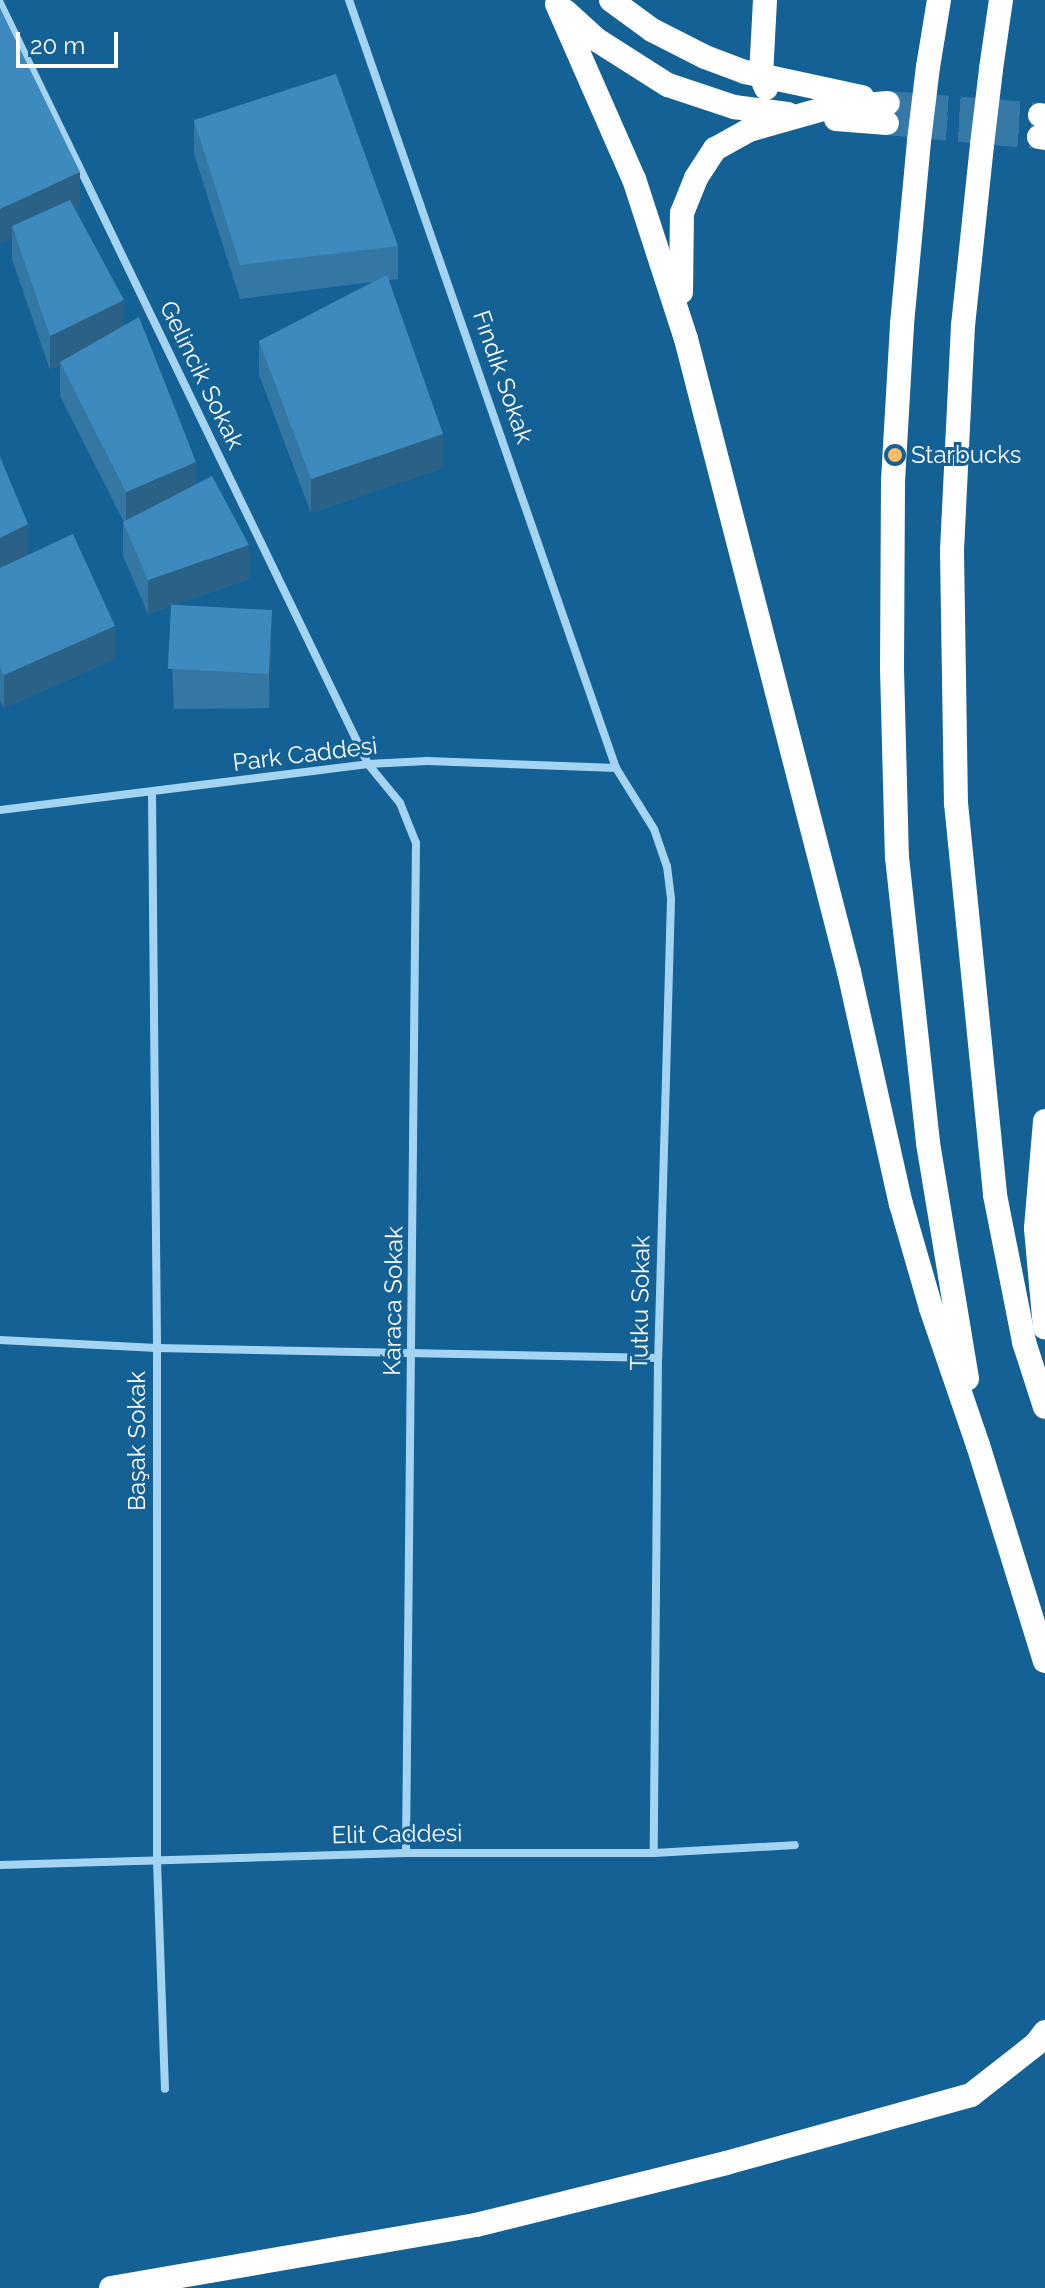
<!DOCTYPE html>
<meta charset="utf-8">
<style>
body{margin:0}
#map{position:relative;width:1045px;height:2288px;overflow:hidden;background:#146196;font-family:Raleway,sans-serif}
div>[style]{position:absolute}
[style*='--x']{left:calc(var(--x)*1px);top:calc(var(--y)*1px);width:calc(var(--w)*1px);rotate:calc(var(--a)*1deg)}
.highway-tunnel>*{height:24px;margin-top:-12px;transform-origin:0;background:repeating-linear-gradient(90deg,#3779a6 0 24px,transparent 0 36px)}
.street>*{height:8px;margin:-4px;padding:0 4px;transform-origin:4px;border-radius:4px;background:#a5d4f2}
.highway>*{height:24px;margin:-12px;padding:0 12px;transform-origin:12px;border-radius:12px;background:#fff}
.highway-bridge>*{height:24px;margin:-12px;padding:0 12px;transform-origin:12px;border-radius:12px;background:#fff}
.wall>*{inset:0;background:#3477a3}
.shaded-wall>*{inset:0;background:#2b6185}
.building>*{inset:0;background:#3d8abe;transform-origin:0 0}
.dots>*{width:22px;height:22px;translate:-50% -50%;box-sizing:border-box;border:4px solid #146196;border-radius:50%}
span{translate:-50% -50%;white-space:nowrap;text-align:center;line-height:1.15;-webkit-text-stroke:6px #146196;paint-order:stroke}
.street-label{font-size:24px;color:#fff}
.poi-label{font-size:24px;color:#fff}
.left{translate:0 -50%;text-align:left}
.scale{position:absolute;left:16px;top:32px;width:102px;height:36px;box-sizing:border-box;border:4px solid #fff;border-top:0;padding-left:10px;font-size:24px;line-height:28px;white-space:nowrap;color:#fff;-webkit-text-stroke:6px #146196;paint-order:stroke}
</style>
<div id="map">
<div class="highway-tunnel">
<i style="--x:888;--y:103;--w:152;--a:4.5"></i>
<i style="--x:887;--y:123;--w:153;--a:5.3"></i>
</div>
<div class="street">
<i style="--x:349;--y:0;--w:813;--a:70.83"></i>
<i style="--x:616;--y:768;--w:72;--a:58.1"></i>
<i style="--x:654;--y:829;--w:39;--a:71"></i>
<i style="--x:667;--y:866;--w:33;--a:83"></i>
<i style="--x:671;--y:899;--w:459;--a:91.6"></i>
<i style="--x:658;--y:1358;--w:495;--a:90.5"></i>
<i style="--x:0;--y:3;--w:845;--a:64.19"></i>
<i style="--x:368;--y:764;--w:50;--a:50.6"></i>
<i style="--x:400;--y:803;--w:43;--a:68.2"></i>
<i style="--x:416;--y:843;--w:1010;--a:90.57"></i>
<i style="--x:152;--y:794;--w:554;--a:89.48"></i>
<i style="--x:157;--y:1348;--w:513;--a:90"></i>
<i style="--x:157;--y:1861;--w:228;--a:88"></i>
<i style="--x:0;--y:810;--w:371;--a:-7.1"></i>
<i style="--x:368;--y:764;--w:59;--a:-2.9"></i>
<i style="--x:427;--y:761;--w:189;--a:2.1"></i>
<i style="--x:0;--y:1340;--w:157;--a:2.9"></i>
<i style="--x:157;--y:1348;--w:501;--a:1.14"></i>
<i style="--x:0;--y:1865;--w:406;--a:-1.7"></i>
<i style="--x:406;--y:1853;--w:248;--a:0"></i>
<i style="--x:654;--y:1853;--w:141;--a:-3.2"></i>
</div>
<div class="highway">
<i style="--x:611;--y:0;--w:51;--a:36.2"></i>
<i style="--x:652;--y:30;--w:59;--a:27"></i>
<i style="--x:705;--y:57;--w:43;--a:20.6"></i>
<i style="--x:745;--y:72;--w:120;--a:12.1"></i>
<i style="--x:765;--y:0;--w:76;--a:93"></i>
<i style="--x:761;--y:76;--w:13;--a:67"></i>
<i style="--x:557;--y:4;--w:191;--a:66.3"></i>
<i style="--x:634;--y:179;--w:168;--a:72"></i>
<i style="--x:686;--y:339;--w:654;--a:75.56"></i>
<i style="--x:849;--y:972;--w:238;--a:77.4"></i>
<i style="--x:901;--y:1204;--w:108;--a:73.9"></i>
<i style="--x:931;--y:1308;--w:145;--a:71.1"></i>
<i style="--x:978;--y:1445;--w:226;--a:72.8"></i>
<i style="--x:565;--y:11;--w:43;--a:42.2"></i>
<i style="--x:597;--y:40;--w:84;--a:32.4"></i>
<i style="--x:668;--y:85;--w:70;--a:18.4"></i>
<i style="--x:734;--y:107;--w:54;--a:7.4"></i>
<i style="--x:928;--y:67;--w:68;--a:-80.7"></i>
<i style="--x:991;--y:69;--w:70;--a:-81.8"></i>
<i style="--x:1040;--y:115;--w:5;--a:11"></i>
<i style="--x:836;--y:119;--w:51;--a:4.5"></i>
<i style="--x:1039;--y:137;--w:6;--a:9"></i>
<i style="--x:919;--y:141;--w:185;--a:95.3"></i>
<i style="--x:902;--y:325;--w:155;--a:93.3"></i>
<i style="--x:893;--y:480;--w:189;--a:90.3"></i>
<i style="--x:892;--y:669;--w:188;--a:88.5"></i>
<i style="--x:897;--y:857;--w:288;--a:83.8"></i>
<i style="--x:928;--y:1143;--w:239;--a:80.6"></i>
<i style="--x:982;--y:145;--w:181;--a:96"></i>
<i style="--x:963;--y:325;--w:226;--a:92.8"></i>
<i style="--x:952;--y:551;--w:252;--a:89.1"></i>
<i style="--x:956;--y:803;--w:394;--a:84.3"></i>
<i style="--x:995;--y:1195;--w:150;--a:78.8"></i>
<i style="--x:1024;--y:1342;--w:68;--a:72.1"></i>
<i style="--x:681;--y:292;--w:79;--a:-89.3"></i>
<i style="--x:682;--y:213;--w:38;--a:-68"></i>
<i style="--x:696;--y:178;--w:35;--a:-57"></i>
<i style="--x:715;--y:149;--w:39;--a:-29"></i>
<i style="--x:749;--y:130;--w:81;--a:-15.8"></i>
<i style="--x:827;--y:108;--w:61;--a:-4.7"></i>
<i style="--x:1045;--y:1121;--w:108;--a:94.8"></i>
<i style="--x:1036;--y:1229;--w:99;--a:84.8"></i>
<i style="--x:111;--y:2288;--w:370;--a:-9.8"></i>
<i style="--x:476;--y:2225;--w:258;--a:-13.9"></i>
<i style="--x:726;--y:2163;--w:254;--a:-15.5"></i>
<i style="--x:971;--y:2095;--w:83;--a:-38.1"></i>
<i style="--x:1036;--y:2044;--w:15;--a:-53"></i>
</div>
<div class="highway-bridge">
<i style="--x:919;--y:141;--w:75;--a:-83.1"></i>
<i style="--x:982;--y:145;--w:77;--a:-83.2"></i>
</div>
<div class="wall">
<i style="clip-path:polygon(0 8px,80px 206px,74px 208px,124px 326px,196px 484px,249px 579px,148px 614px,123px 556px,123px 522px,124px 522px,60px 396px,60px 365px,50px 370px,12px 259px,12px 238px,0 243px)"></i>
<i style="clip-path:polygon(194px 120px,398px 246px,398px 279px,389px 280px,443px 468px,311px 513px,259px 375px,259px 341px,372px 282px,240px 299px,194px 154px)"></i>
<i style="clip-path:polygon(0 457px,28px 555px,115px 659px,4px 708px,0 701px)"></i>
<i style="clip-path:polygon(171px 613px,272px 644px,269px 708px,174px 709px,171px 646px)"></i>
</div>
<div class="shaded-wall">
<i style="clip-path:polygon(80px 172px,80px 206px,15px 236px,12px 226px,12px 238px,0 243px,0 209px)"></i>
<i style="clip-path:polygon(124px 300px,124px 334px,60px 362px,60px 365px,50px 370px,50px 336px)"></i>
<i style="clip-path:polygon(443px 434px,443px 468px,311px 513px,311px 479px)"></i>
<i style="clip-path:polygon(196px 462px,196px 495px,126px 526px,126px 492px)"></i>
<i style="clip-path:polygon(28px 524px,28px 557px,0 572px,0 538px)"></i>
<i style="clip-path:polygon(249px 545px,249px 579px,148px 614px,148px 580px)"></i>
<i style="clip-path:polygon(272px 610px,272px 644px,269px 708px,269px 674px)"></i>
<i style="clip-path:polygon(115px 626px,115px 659px,4px 708px,4px 675px)"></i>
</div>
<div class="building">
<i style="clip-path:polygon(0 8px,80px 172px,0 209px)"></i>
<i style="clip-path:polygon(336px 74px,398px 246px,240px 265px,194px 120px)"></i>
<i style="clip-path:polygon(70px 200px,124px 300px,50px 336px,12px 226px)"></i>
<i style="clip-path:polygon(387px 275px,443px 434px,311px 479px,259px 341px)"></i>
<i style="clip-path:polygon(139px 317px,196px 462px,126px 492px,60px 362px)"></i>
<i style="clip-path:polygon(0 457px,28px 524px,0 538px)"></i>
<i style="clip-path:polygon(212px 476px,249px 545px,148px 580px,123px 522px)"></i>
<i style="clip-path:polygon(73px 534px,115px 626px,4px 675px,0 667px,0 568px)"></i>
<i style="left:272px;top:610px;width:64px;height:101px;rotate:93deg"></i>
</div>
<div class="dots">
<i style="left:895px;top:455px;background:#fb6"></i>
</div>
<div class="street-label">
<span style="left:202px;top:375px;rotate:64deg">Gelincik Sokak</span>
<span style="left:503px;top:377px;rotate:71deg">Fındık Sokak</span>
<span style="left:305px;top:754px;rotate:-7deg">Park Caddesi</span>
<span style="left:393px;top:1301px;rotate:-89deg">Karaca Sokak</span>
<span style="left:640px;top:1303px;rotate:-89deg">Tutku Sokak</span>
<span style="left:137px;top:1441px;rotate:-90deg">Başak Sokak</span>
<span style="left:397px;top:1834px;rotate:-1deg">Elit Caddesi</span>
</div>
<div class="poi-label">
<span class="left" style="left:911px;top:455px">Starbucks</span>
</div>
<div class="scale">20 m</div>
</div>
